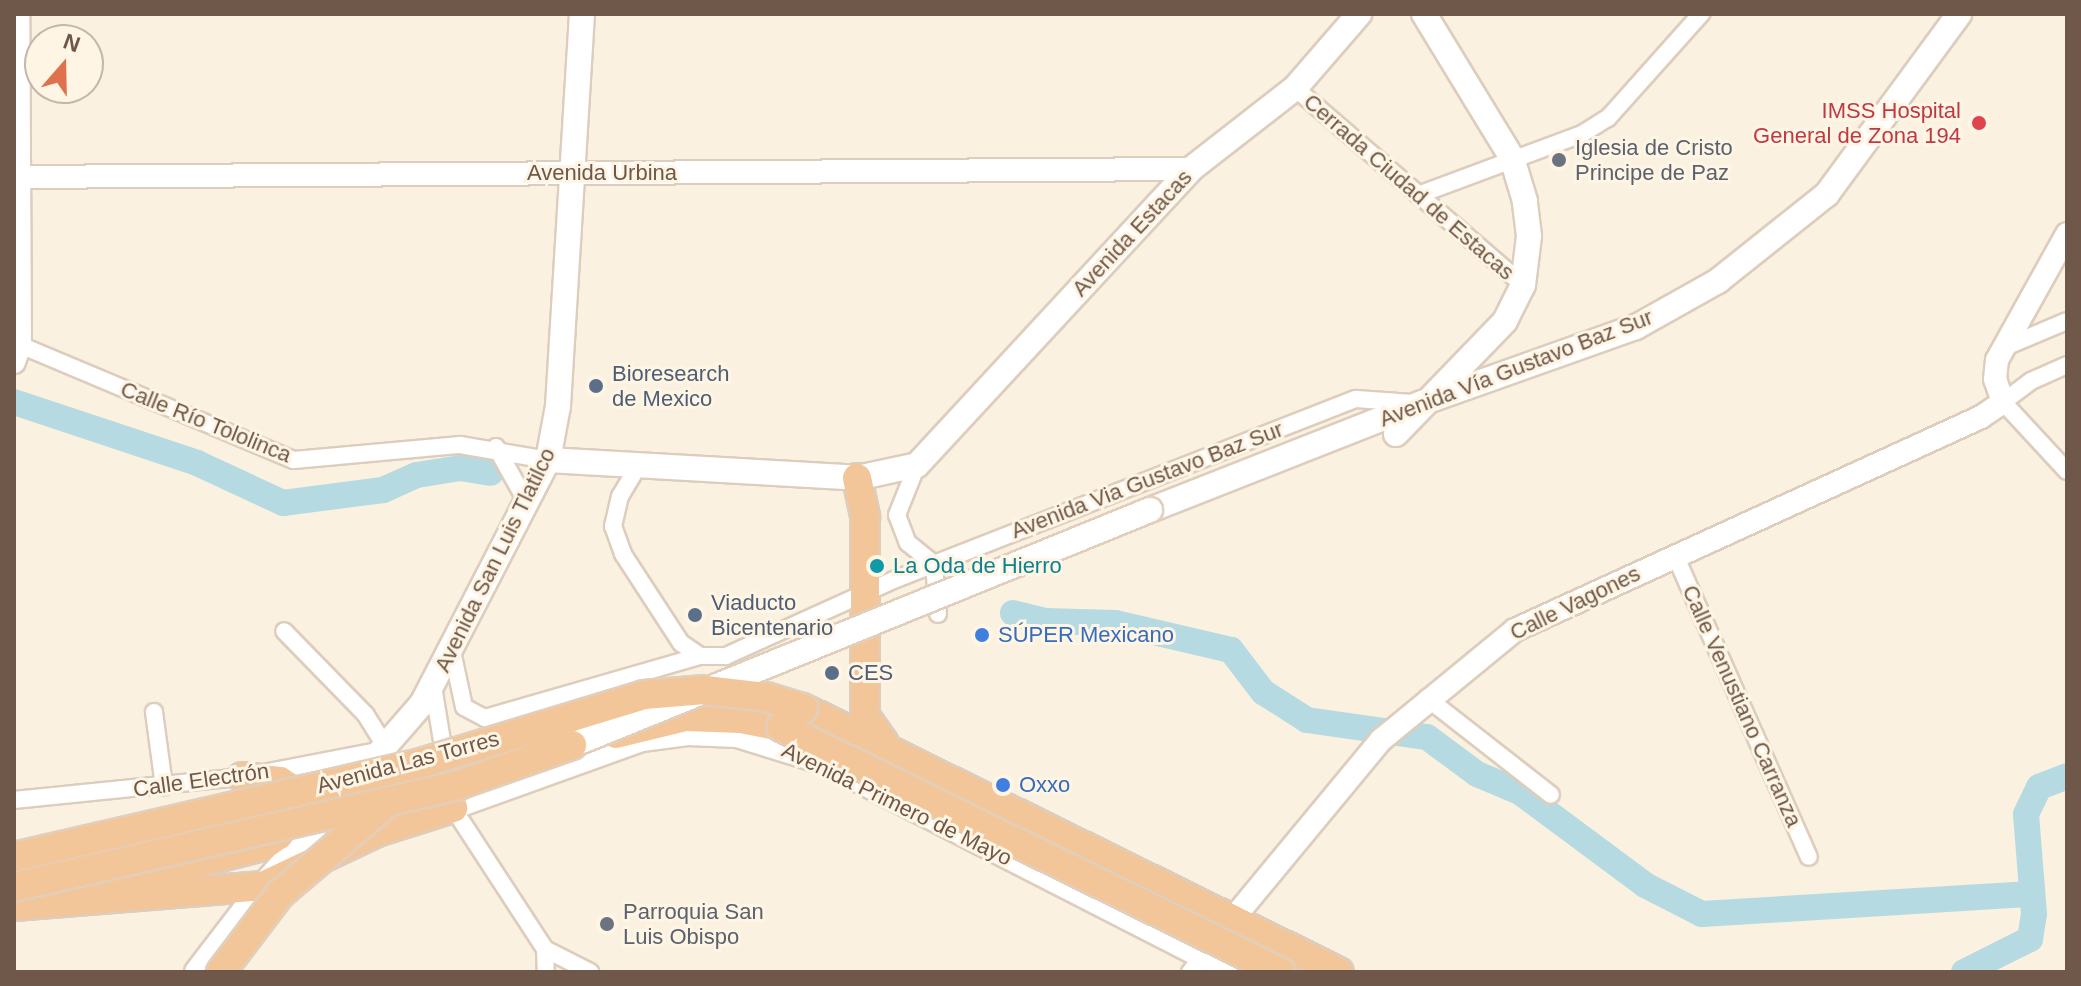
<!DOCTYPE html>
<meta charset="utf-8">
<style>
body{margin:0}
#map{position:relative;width:2081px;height:986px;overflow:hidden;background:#faf1e0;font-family:Helvetica,sans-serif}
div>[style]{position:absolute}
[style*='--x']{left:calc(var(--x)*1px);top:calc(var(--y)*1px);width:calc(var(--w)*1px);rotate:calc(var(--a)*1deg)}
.river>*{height:26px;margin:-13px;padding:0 13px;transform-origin:13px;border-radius:13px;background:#b6dae2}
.roads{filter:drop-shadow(2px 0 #ddcdbd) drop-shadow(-2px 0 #ddcdbd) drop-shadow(0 2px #ddcdbd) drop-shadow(0 -2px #ddcdbd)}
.minor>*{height:16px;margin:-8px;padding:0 8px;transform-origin:8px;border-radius:8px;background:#fff}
.tertiary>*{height:22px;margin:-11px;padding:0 11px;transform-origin:11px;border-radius:11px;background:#fff}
.secondary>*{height:24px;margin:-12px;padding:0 12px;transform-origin:12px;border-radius:12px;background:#fff}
.trunk>*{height:28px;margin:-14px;padding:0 14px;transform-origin:14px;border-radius:14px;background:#f3c69a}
.bridges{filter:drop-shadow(2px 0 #e2cfbb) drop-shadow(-2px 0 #e2cfbb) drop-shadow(0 2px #e2cfbb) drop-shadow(0 -2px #e2cfbb)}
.secondary-bridge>*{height:24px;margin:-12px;padding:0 12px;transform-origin:12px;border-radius:12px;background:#fff}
.trunk-bridge>*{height:28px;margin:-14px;padding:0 14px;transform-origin:14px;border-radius:14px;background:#f3c69a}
.dots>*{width:22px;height:22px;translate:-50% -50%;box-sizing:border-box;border:4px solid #fef5e5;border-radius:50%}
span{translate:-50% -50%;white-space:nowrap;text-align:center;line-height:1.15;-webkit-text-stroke:6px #fef5e5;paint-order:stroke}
.health-label{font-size:22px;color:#be3a42}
.right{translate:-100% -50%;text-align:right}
.worship-label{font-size:22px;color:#5b616d}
.left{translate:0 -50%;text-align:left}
.street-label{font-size:22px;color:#6f5849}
.service-label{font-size:22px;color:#4e5e75}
.culture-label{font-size:22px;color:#0d838f}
.shop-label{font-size:22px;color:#366cbe}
.frame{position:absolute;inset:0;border:16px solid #6f5849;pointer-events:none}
.north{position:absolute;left:24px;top:24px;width:80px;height:80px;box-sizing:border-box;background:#fef5e5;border:2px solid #c5b6a7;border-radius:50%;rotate:20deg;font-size:22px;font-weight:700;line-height:32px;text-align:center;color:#6f5849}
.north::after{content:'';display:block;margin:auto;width:28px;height:36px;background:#dd724c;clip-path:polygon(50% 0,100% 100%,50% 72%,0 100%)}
</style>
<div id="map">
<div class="river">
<i style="--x:14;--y:402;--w:193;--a:18.4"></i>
<i style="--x:197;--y:463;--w:95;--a:24.9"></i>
<i style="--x:283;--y:503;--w:101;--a:-7.4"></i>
<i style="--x:383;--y:490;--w:37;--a:-24"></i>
<i style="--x:417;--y:475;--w:44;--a:-9.2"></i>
<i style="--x:460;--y:468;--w:31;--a:9"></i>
<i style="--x:1013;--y:613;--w:33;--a:14"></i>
<i style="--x:1045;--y:621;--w:70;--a:1.6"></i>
<i style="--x:1115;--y:623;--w:119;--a:13.1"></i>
<i style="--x:1231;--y:650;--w:53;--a:52.7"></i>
<i style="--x:1263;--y:692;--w:52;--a:32.5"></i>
<i style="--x:1307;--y:720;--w:121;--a:8.1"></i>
<i style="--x:1427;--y:737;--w:62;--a:36.5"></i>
<i style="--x:1477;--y:774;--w:47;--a:22.7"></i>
<i style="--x:1520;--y:792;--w:156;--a:36.6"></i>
<i style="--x:1645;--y:885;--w:64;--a:27"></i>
<i style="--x:1702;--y:914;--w:330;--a:-3.5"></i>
<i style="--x:1964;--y:972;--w:74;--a:-26.6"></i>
<i style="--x:2030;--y:939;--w:25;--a:-81"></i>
<i style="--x:2034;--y:914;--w:100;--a:-94.6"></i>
<i style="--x:2026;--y:814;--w:30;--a:-64"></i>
<i style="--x:2039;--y:787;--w:30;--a:-21"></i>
</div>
<div class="roads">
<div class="minor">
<i style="--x:1295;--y:88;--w:301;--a:40.8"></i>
<i style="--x:1418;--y:195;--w:175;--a:-20.4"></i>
<i style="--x:1582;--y:134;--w:31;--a:-32"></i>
<i style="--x:1608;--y:118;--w:140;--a:-48.2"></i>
<i style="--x:20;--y:345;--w:297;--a:22.8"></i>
<i style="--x:294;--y:460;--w:167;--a:-5.2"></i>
<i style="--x:460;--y:445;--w:89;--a:9.7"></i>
<i style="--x:2003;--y:348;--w:69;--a:-22.9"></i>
<i style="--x:2067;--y:365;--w:39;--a:156"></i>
<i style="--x:2031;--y:381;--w:35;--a:143"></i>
<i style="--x:2003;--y:402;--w:94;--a:47.2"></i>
<i style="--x:496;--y:447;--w:62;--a:60.9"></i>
<i style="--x:917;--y:465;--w:54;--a:111.8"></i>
<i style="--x:897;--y:515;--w:30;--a:69"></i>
<i style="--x:908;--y:543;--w:33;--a:39"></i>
<i style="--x:934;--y:564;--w:50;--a:85.4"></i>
<i style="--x:637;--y:468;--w:33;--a:121"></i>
<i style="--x:620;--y:496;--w:31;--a:103"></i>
<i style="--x:613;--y:526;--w:30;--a:70"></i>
<i style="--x:623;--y:554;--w:106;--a:56.9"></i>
<i style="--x:681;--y:643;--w:23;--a:34"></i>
<i style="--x:1675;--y:555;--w:330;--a:66.1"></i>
<i style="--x:452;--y:651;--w:57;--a:77.9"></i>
<i style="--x:464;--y:707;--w:24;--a:28"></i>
<i style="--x:485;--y:718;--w:224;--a:-16.1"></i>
<i style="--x:700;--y:656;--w:26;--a:0"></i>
<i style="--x:726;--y:656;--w:187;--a:-24.4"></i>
<i style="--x:896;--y:579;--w:494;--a:-21.4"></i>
<i style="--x:1356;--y:399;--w:57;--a:4"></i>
<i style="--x:433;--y:686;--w:124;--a:80.7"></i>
<i style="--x:453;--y:808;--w:168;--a:56.9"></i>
<i style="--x:545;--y:949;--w:51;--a:27.1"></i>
<i style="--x:1427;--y:698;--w:157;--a:38"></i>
<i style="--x:154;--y:712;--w:75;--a:82.3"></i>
<i style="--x:14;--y:800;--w:229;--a:-5.8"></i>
<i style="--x:242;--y:777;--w:148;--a:-10.9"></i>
<i style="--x:387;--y:749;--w:40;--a:-122"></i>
<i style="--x:366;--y:715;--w:117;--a:-134.3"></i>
<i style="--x:545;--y:949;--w:23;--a:88"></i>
<i style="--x:1190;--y:972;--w:19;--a:-51"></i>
</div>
<div class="tertiary">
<i style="--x:14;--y:177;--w:1177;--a:-0.39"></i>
<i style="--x:14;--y:362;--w:18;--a:-71"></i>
<i style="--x:20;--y:345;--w:331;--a:-90.3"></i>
<i style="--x:453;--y:808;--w:201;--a:-19.8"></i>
<i style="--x:642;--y:740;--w:46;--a:-7.4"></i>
<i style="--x:688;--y:734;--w:49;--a:2.3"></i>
<i style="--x:737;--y:736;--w:88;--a:17.2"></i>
<i style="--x:821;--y:762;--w:462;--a:27.1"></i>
<i style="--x:1232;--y:920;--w:234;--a:-50.4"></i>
<i style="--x:1381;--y:740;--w:173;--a:-39.4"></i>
<i style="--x:1515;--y:630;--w:512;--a:-24.56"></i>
<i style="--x:1981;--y:417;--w:27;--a:-34"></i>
<i style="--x:2003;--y:402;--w:24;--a:-109"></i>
<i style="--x:1995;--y:379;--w:19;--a:-84"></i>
<i style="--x:1997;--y:360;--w:144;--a:-60.9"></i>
</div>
<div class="secondary">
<i style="--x:1396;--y:434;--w:157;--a:-46"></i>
<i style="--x:1505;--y:321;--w:40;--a:-63.4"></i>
<i style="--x:1523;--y:285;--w:49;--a:-83"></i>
<i style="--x:1529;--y:236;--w:35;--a:-97"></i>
<i style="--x:1525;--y:201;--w:45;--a:-106.8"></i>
<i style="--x:1512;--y:158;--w:169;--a:-121.4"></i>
<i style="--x:548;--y:460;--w:310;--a:3.3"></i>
<i style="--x:857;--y:478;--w:61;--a:-12.2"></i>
<i style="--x:917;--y:465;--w:403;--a:-47.2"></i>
<i style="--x:1191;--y:169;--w:132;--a:-37.9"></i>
<i style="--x:1295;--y:88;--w:98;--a:-49.1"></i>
<i style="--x:1150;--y:510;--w:292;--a:-21.5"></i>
<i style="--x:1422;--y:403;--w:227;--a:-19.6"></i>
<i style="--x:1636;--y:327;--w:94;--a:-29.3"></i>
<i style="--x:1718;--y:281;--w:139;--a:-38.6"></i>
<i style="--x:1827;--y:194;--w:223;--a:-53.7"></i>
<i style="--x:197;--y:972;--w:108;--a:-52.5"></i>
<i style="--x:263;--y:886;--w:242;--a:-48.9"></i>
<i style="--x:422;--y:704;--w:275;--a:-62.7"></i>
<i style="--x:548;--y:460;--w:55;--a:-79.5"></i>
<i style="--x:558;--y:406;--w:393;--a:-86.5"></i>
</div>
<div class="trunk">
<i style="--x:857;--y:478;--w:40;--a:78"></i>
<i style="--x:865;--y:517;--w:199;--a:90"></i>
<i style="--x:865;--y:716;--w:33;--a:55"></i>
<i style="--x:803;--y:708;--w:597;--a:26.22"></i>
<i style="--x:616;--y:734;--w:72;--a:-13.7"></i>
<i style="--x:686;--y:717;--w:55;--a:2.1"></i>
<i style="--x:741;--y:719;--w:41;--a:11.3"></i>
<i style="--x:117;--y:884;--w:151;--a:-14.6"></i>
<i style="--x:263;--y:846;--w:19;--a:-35"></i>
<i style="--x:279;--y:835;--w:20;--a:-53"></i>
<i style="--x:291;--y:819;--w:31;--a:-90"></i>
<i style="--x:291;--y:788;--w:13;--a:-148"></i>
<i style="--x:280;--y:781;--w:38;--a:-174"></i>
<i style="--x:14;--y:906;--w:250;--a:-4.6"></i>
<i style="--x:263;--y:886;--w:126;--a:-25.3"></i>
<i style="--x:377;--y:832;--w:80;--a:-17.5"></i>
</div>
</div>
<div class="bridges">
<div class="secondary-bridge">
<i style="--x:572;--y:745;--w:624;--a:-22.13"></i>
</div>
<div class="trunk-bridge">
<i style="--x:781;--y:727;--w:556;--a:26.15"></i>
<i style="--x:14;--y:857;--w:421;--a:-13"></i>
<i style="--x:424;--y:762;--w:230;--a:-16.9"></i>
<i style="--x:644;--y:695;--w:61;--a:-4.7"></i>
<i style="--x:705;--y:690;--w:61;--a:6.5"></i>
<i style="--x:766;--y:697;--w:39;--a:17"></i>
<i style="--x:14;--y:887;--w:456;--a:-12.9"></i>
<i style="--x:458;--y:785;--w:121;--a:-19.3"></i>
<i style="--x:221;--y:972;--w:98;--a:-52.9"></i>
<i style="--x:280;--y:894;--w:142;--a:-40.4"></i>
</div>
</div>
<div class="dots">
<i style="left:1979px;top:123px;background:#e0444e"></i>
<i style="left:1559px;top:160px;background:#6b7280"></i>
<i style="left:596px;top:386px;background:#5c6f8a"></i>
<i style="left:877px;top:566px;background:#0f9aa8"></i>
<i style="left:695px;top:615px;background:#5c6f8a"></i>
<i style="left:982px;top:635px;background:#3f7fe0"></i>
<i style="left:832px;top:673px;background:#5c6f8a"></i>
<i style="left:1003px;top:785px;background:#3f7fe0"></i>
<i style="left:607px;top:924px;background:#6b7280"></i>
</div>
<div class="health-label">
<span class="right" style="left:1961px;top:123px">IMSS Hospital<br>General de Zona 194</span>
</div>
<div class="worship-label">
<span class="left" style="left:1575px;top:160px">Iglesia de Cristo<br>Principe de Paz</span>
<span class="left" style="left:623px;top:924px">Parroquia San<br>Luis Obispo</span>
</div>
<div class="street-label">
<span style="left:602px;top:173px">Avenida Urbina</span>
<span style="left:1409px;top:187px;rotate:41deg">Cerrada Ciudad de Estacas</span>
<span style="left:1132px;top:233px;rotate:-47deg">Avenida Estacas</span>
<span style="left:1516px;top:368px;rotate:-21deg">Avenida Vía Gustavo Baz Sur</span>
<span style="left:206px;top:422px;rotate:22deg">Calle Río Tololinca</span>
<span style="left:1147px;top:480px;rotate:-21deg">Avenida Via Gustavo Baz Sur</span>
<span style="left:495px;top:560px;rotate:-64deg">Avenida San Luis Tlatilco</span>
<span style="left:1575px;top:603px;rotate:-26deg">Calle Vagones</span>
<span style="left:1742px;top:706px;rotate:66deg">Calle Venustiano Carranza</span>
<span style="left:408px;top:762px;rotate:-15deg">Avenida Las Torres</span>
<span style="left:201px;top:780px;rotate:-8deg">Calle Electrón</span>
<span style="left:897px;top:804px;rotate:26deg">Avenida Primero de Mayo</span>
</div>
<div class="service-label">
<span class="left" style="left:612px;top:386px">Bioresearch<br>de Mexico</span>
<span class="left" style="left:711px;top:615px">Viaducto<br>Bicentenario</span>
<span class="left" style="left:848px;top:673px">CES</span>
</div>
<div class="culture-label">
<span class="left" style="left:893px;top:566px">La Oda de Hierro</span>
</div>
<div class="shop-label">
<span class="left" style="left:998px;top:635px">SÚPER Mexicano</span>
<span class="left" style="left:1019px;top:785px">Oxxo</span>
</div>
<div class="frame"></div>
<div class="north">N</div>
</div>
